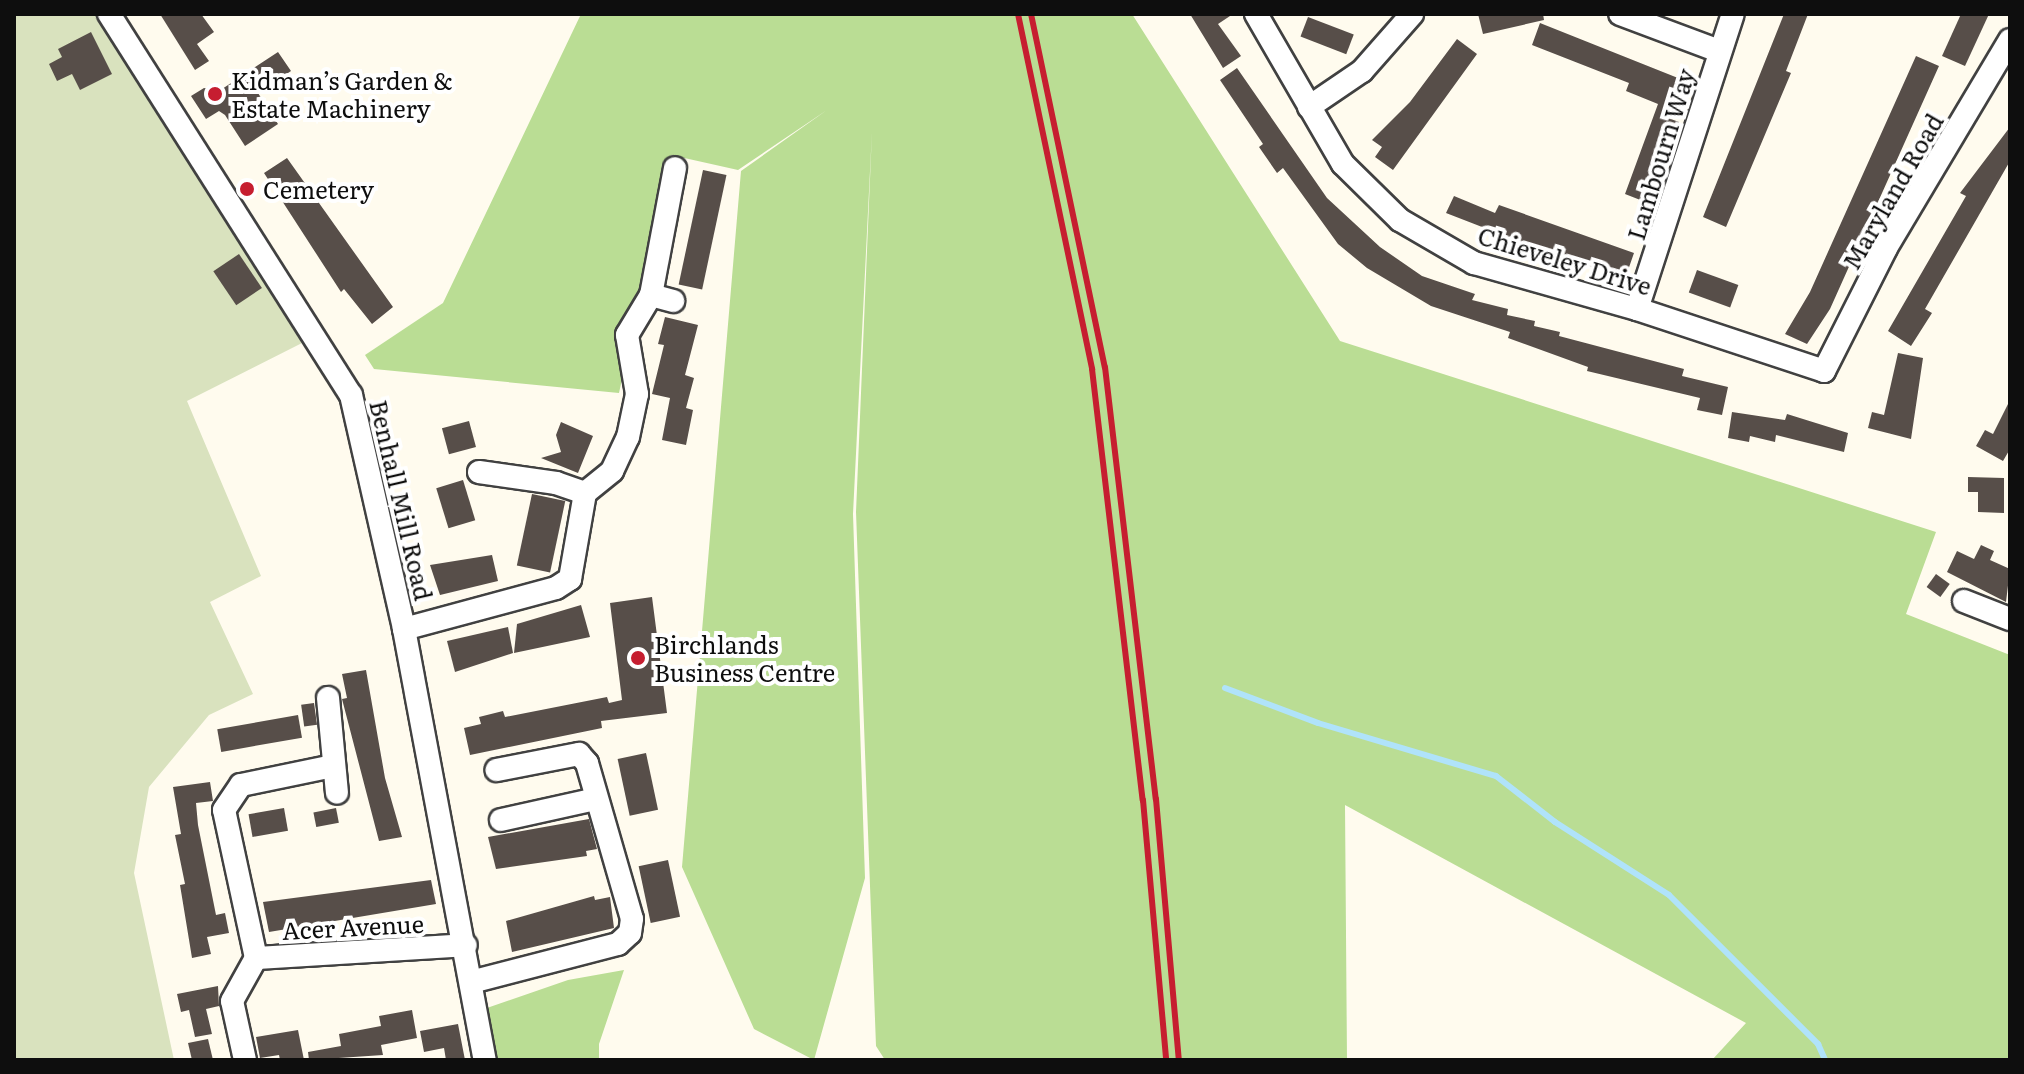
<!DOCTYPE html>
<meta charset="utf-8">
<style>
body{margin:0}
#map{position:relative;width:2024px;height:1074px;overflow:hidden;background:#fffbee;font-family:Literata,serif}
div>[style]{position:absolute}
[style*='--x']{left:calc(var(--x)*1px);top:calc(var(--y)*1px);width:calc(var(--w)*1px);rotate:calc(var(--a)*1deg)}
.forest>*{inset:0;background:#badd94}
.cemetery>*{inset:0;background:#d9e2be}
.stream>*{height:6px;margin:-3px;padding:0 3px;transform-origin:3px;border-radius:3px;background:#b0e3fa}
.building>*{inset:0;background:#574e49;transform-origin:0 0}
.roads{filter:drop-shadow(2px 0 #414141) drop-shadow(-2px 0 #414141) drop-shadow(0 2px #414141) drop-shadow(0 -2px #414141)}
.minor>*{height:22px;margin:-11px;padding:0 11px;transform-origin:11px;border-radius:11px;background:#fff}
.rail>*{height:6px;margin:-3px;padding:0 3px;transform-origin:3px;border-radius:3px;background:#c61e30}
.dots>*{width:22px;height:22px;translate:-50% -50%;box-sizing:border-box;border:4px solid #fff;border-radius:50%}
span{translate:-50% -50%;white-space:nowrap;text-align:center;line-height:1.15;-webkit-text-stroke:8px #fff;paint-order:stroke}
.poi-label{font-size:24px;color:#0e0e0e}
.left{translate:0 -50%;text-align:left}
.street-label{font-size:24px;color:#0e0e0e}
.frame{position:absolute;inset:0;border:16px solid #0e0e0e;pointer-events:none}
</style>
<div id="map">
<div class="forest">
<i style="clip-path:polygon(581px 14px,1132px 14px,1340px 341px,1936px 532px,1906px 614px,2010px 655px,2010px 1060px,1712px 1060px,1746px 1023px,1345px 805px,1347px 1060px,885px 1060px,876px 1046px,856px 512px,872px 131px,853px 514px,865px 878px,814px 1060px,754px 1029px,682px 867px,741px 171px,827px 110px,738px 170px,671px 155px,619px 393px,374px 369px,365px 355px,443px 303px)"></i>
<i style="clip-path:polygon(624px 970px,599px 1044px,599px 1060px,495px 1060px,484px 1009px,568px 980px)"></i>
</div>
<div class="cemetery">
<i style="clip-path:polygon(14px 14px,100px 14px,131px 70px,306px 341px,187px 401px,261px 576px,210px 602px,253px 694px,209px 715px,149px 787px,134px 873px,174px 1060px,14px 1060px)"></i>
</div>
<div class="stream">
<i style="--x:1225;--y:688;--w:99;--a:20.6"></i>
<i style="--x:1318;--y:723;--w:186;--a:16.6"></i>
<i style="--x:1496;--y:776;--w:75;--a:37.9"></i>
<i style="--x:1555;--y:822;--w:135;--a:32.6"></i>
<i style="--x:1669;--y:895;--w:211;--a:45"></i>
<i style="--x:1818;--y:1044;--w:17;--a:66"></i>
</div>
<div class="building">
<i style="clip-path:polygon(160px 14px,201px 14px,214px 32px,197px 44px,209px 61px,195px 70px)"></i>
<i style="clip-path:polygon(1190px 14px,1233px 14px,1218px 24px,1241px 56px,1223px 68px)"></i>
<i style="clip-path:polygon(1478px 14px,1543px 14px,1544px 20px,1483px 34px)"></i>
<i style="clip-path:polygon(1784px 14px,1808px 14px,1786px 71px,1791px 73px,1726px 227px,1703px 217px)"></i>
<i style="clip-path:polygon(1961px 14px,1989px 14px,1965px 66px,1942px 56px)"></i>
<i style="left:1308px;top:17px;width:49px;height:21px;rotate:21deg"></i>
<i style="clip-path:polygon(1540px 23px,1683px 80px,1668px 118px,1679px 122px,1648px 203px,1625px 194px,1658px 104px,1626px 91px,1629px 83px,1532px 45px)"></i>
<i style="clip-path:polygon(91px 32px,112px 74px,80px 90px,72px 74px,57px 81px,49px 64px,62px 57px,58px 49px)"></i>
<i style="clip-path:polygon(1457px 39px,1477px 54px,1393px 170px,1375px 157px,1382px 147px,1372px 140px,1410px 102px)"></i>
<i style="clip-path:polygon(278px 52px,291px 71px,258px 93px,278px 124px,245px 146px,225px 115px,219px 111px,206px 119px,191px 96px,204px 88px,219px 91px)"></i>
<i style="clip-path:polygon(1916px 56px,1939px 66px,1830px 309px,1807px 344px,1785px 334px,1810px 292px)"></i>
<i style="clip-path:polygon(1237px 68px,1327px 198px,1380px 247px,1422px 276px,1475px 294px,1472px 300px,1508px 309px,1507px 315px,1535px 321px,1534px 326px,1560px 332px,1559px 336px,1684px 369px,1682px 376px,1728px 387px,1722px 415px,1697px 410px,1700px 398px,1587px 371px,1588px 367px,1508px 338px,1510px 332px,1431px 306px,1367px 268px,1338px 244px,1283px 168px,1277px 173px,1259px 147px,1263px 144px,1220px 80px)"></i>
<i style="clip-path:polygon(2010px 127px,2010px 161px,1925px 309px,1932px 313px,1911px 346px,1888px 331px,1966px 196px,1960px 193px)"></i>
<i style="clip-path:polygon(287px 158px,393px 307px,372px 324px,344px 289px,341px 292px,264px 173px)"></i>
<i style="left:703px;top:170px;width:24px;height:117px;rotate:12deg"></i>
<i style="clip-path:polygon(1454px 196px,1495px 213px,1499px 205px,1634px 253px,1626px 276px,1567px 260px,1446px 213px)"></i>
<i style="left:239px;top:254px;width:41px;height:31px;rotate:56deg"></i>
<i style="left:1697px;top:270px;width:44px;height:24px;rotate:20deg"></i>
<i style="clip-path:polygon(665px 317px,698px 325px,685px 375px,694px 378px,686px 408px,693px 410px,686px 445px,662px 440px,670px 398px,652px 394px,664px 345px,658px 344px)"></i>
<i style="clip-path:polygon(1898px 353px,1923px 358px,1911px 439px,1868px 428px,1872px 412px,1884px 415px)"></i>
<i style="clip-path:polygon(2010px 400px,2010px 449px,2003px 461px,1976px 446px,1985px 430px,1993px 434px)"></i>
<i style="clip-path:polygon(1732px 412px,1785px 420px,1787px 414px,1848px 433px,1844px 452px,1776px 435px,1775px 442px,1750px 436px,1749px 442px,1728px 438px)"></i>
<i style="left:469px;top:421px;width:27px;height:28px;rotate:75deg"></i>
<i style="clip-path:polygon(561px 422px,593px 436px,578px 473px,541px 458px,561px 452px,556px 435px)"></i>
<i style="clip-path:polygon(1968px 477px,2004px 478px,2004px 513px,1978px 512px,1978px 492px,1968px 492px)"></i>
<i style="left:463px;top:480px;width:42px;height:28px;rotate:73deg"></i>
<i style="left:532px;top:494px;width:34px;height:73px;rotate:12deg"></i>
<i style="clip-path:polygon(1981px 545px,1994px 551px,1990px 560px,2010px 569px,2006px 602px,1947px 572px,1957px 551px,1974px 559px)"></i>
<i style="clip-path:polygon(492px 555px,498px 581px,440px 595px,430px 565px)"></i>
<i style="left:1936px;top:574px;width:17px;height:16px;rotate:36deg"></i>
<i style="clip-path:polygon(652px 597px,667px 713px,601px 721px,602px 728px,470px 755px,464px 728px,481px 724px,479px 717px,503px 711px,505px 717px,607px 697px,609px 703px,622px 700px,610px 603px)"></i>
<i style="clip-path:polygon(581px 605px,590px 637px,514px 653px,517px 624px)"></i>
<i style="clip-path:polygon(508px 627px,513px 653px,455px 672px,447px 641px)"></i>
<i style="clip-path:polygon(366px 670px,385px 778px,402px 837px,379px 841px,342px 699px,347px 698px,342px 674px)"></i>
<i style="left:314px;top:703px;width:22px;height:13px;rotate:82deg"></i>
<i style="left:298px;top:715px;width:23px;height:82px;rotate:80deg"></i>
<i style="left:646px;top:753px;width:58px;height:29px;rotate:78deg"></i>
<i style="clip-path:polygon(210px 782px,213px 801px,196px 803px,198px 825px,216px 915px,225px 913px,229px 933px,207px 937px,211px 954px,192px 958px,180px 885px,185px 884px,175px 835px,181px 834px,173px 787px)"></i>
<i style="left:284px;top:808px;width:23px;height:36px;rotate:80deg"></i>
<i style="left:336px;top:808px;width:15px;height:23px;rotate:79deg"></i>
<i style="clip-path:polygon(589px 819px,597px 849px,586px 851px,587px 856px,496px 869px,488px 837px)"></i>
<i style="left:668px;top:860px;width:58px;height:30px;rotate:78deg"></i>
<i style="clip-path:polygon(431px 880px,436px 904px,269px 932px,263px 902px)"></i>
<i style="clip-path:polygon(594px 896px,595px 900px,610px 897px,614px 928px,512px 952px,506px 921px)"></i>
<i style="clip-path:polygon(218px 986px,219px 1006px,206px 1009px,212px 1034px,195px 1037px,189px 1010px,181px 1012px,177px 994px)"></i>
<i style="clip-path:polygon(412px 1010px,417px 1038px,381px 1045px,383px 1055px,309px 1060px,308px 1052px,341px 1046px,339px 1034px,381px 1026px,379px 1016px)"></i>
<i style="clip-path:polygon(458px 1024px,465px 1060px,446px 1060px,444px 1048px,424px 1052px,420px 1031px)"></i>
<i style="clip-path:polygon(298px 1030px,304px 1060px,280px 1060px,279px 1055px,260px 1058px,256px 1037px)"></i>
<i style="clip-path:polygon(208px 1039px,213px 1060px,192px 1060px,188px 1043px)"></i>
</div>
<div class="roads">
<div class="minor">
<i style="--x:109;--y:14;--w:451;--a:57.6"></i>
<i style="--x:351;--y:395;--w:240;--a:77.2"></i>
<i style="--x:404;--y:629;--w:439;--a:79.4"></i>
<i style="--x:1256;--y:14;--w:173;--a:59.9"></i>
<i style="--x:1343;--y:164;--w:80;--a:44.5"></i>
<i style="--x:1400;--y:220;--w:86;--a:30.2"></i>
<i style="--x:1474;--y:263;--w:169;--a:15.8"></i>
<i style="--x:1637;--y:309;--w:197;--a:18.3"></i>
<i style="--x:1824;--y:371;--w:138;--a:-63.2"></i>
<i style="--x:1886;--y:248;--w:242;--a:-59.2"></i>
<i style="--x:1620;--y:14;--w:106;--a:20.5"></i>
<i style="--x:1309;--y:107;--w:64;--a:-34.2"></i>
<i style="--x:1362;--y:71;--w:76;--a:-48.7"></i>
<i style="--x:651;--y:295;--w:23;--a:15"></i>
<i style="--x:1637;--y:309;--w:310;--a:-72"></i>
<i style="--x:479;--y:472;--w:78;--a:8.1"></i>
<i style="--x:556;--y:483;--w:31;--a:19"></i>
<i style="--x:1964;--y:601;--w:49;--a:21.4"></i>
<i style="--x:404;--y:629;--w:157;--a:-15.1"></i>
<i style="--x:556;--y:588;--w:17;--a:-33"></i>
<i style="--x:570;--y:579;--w:87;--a:-80.1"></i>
<i style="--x:585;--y:493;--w:35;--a:-39"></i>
<i style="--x:612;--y:471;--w:38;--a:-65"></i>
<i style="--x:628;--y:437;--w:44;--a:-78.2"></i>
<i style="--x:637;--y:394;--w:60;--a:-99.6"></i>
<i style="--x:627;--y:335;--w:47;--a:-59"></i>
<i style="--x:651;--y:295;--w:129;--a:-79.3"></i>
<i style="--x:328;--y:698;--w:95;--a:84.6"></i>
<i style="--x:501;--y:820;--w:97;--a:-12.5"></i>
<i style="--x:256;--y:958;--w:151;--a:-102.2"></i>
<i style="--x:224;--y:810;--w:30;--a:-56"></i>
<i style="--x:241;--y:785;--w:94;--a:-11.7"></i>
<i style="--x:471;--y:982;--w:152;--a:-14.5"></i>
<i style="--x:618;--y:944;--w:16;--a:-43"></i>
<i style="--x:630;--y:933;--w:14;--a:-82"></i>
<i style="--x:632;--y:919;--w:162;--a:-106.1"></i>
<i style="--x:587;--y:763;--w:12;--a:-132"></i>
<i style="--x:579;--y:754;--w:84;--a:169"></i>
<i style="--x:245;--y:1060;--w:60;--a:-102.4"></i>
<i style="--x:232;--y:1001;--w:49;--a:-60.8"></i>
<i style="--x:256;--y:958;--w:210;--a:-3.5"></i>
</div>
</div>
<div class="rail">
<i style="--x:1018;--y:14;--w:363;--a:78.2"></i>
<i style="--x:1092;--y:369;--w:434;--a:83.3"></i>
<i style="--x:1143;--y:800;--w:261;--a:84.9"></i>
<i style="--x:1031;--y:14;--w:361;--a:78.2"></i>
<i style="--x:1105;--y:367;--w:435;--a:83.3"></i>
<i style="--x:1156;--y:799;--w:262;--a:85"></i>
</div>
<div class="dots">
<i style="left:215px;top:94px;background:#c61e30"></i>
<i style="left:247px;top:189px;background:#c61e30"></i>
<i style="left:638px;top:658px;background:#c61e30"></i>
</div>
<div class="poi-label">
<span class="left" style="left:231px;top:94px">Kidman’s Garden &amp;<br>Estate Machinery</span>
<span class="left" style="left:263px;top:189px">Cemetery</span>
<span class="left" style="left:654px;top:658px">Birchlands<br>Business Centre</span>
</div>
<div class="street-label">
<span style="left:1660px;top:154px;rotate:-73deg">Lambourn Way</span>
<span style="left:1892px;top:191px;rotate:-60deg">Maryland Road</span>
<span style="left:1565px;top:260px;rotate:17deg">Chieveley Drive</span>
<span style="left:402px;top:500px;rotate:77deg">Benhall Mill Road</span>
<span style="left:353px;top:926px;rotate:-3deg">Acer Avenue</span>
</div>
<div class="frame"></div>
</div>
